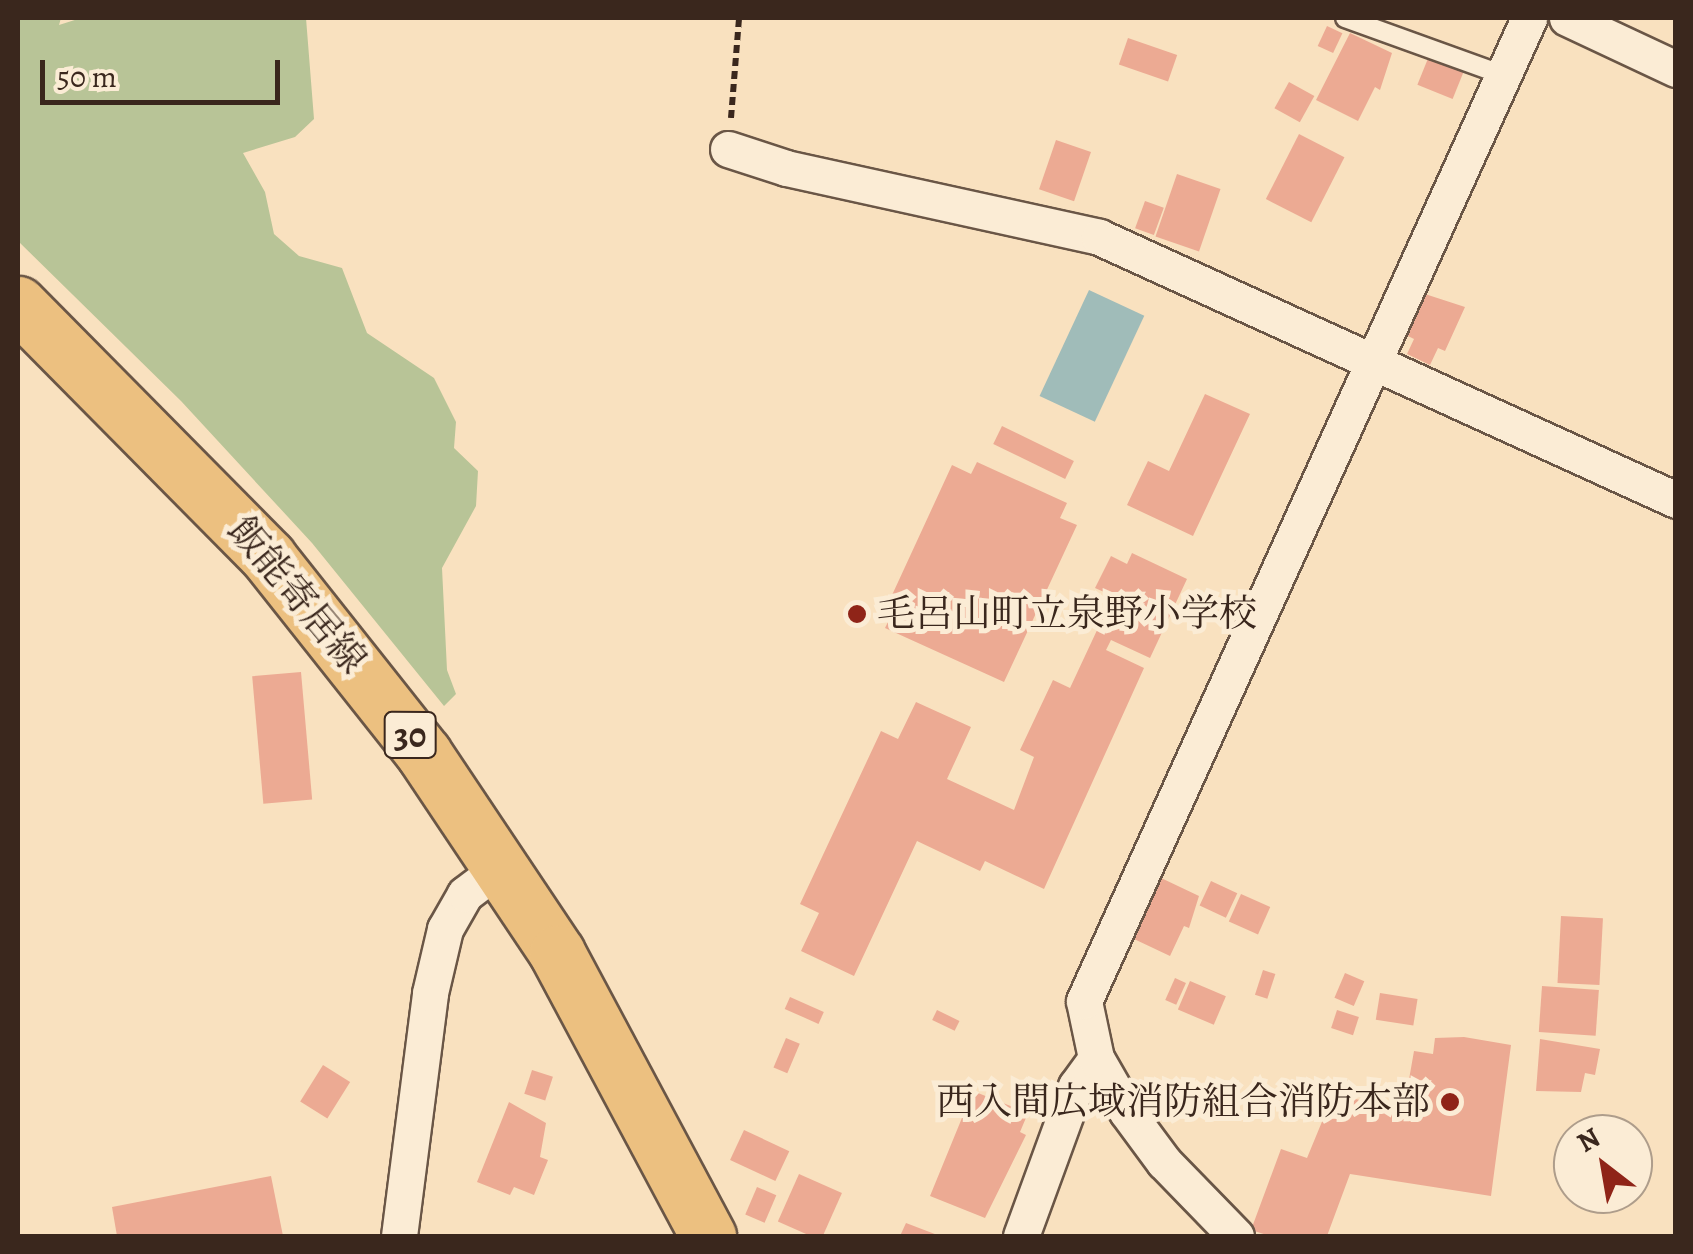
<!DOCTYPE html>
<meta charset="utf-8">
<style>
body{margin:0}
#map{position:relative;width:1693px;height:1254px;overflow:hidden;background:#f9e1bf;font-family:Alegreya,"Noto Serif JP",serif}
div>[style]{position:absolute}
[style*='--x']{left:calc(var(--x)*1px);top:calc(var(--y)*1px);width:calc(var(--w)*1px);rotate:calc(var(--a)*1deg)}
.green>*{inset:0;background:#b8c497}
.water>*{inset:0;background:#a0bcb9;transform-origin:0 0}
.building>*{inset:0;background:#ecaa93;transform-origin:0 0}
.path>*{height:6px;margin-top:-3px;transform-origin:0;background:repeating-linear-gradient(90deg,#3a271d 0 8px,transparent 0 13px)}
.roads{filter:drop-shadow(2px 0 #6a5646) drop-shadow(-2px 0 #6a5646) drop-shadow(0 2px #6a5646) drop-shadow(0 -2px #6a5646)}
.lane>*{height:18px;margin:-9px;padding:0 9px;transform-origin:9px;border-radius:9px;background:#fbecd5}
.street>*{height:35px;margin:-17.5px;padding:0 17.5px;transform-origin:17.5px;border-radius:17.5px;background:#fbecd5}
.primary>*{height:55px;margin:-27.5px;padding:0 27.5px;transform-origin:27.5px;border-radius:27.5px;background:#ecc080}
.dots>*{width:28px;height:28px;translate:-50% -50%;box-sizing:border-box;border:5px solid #fbecd5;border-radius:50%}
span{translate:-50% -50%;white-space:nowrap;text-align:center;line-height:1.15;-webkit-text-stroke:10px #fbecd5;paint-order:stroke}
.shield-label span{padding:2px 8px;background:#fbecd5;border:2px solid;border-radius:8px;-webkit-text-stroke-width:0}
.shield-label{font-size:35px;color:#3a271d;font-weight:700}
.street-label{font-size:38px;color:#3a271d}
.poi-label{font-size:38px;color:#3a271d}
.left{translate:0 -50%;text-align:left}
.right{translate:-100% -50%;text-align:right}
.frame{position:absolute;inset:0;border:20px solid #3a271d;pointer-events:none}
.north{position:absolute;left:1553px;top:1114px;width:100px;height:100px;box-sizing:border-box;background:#fbecd5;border:2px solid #ae9d8b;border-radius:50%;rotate:329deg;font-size:28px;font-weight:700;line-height:40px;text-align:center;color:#3a271d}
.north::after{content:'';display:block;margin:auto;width:35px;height:45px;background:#8f2418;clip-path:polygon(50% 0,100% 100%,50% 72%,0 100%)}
.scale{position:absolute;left:40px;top:60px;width:240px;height:45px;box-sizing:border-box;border:5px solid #3a271d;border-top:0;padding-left:12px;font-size:30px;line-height:35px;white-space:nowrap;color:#3a271d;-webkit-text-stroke:8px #fbecd5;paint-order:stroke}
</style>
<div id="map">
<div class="green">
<i style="clip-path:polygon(18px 18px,61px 18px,59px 25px,81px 18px,306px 18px,314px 119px,295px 137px,243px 153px,265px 192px,274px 234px,299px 256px,342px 268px,367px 333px,434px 378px,456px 422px,454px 448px,478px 471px,476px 506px,442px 568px,447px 670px,456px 694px,444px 706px,312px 543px,181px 401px,18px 241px)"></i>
</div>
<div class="water">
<i style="left:1089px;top:290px;width:61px;height:117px;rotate:25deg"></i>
</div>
<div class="building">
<i style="left:1327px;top:26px;width:17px;height:22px;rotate:25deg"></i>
<i style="clip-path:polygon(1350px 33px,1392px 53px,1380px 90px,1375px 87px,1358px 121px,1316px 100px)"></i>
<i style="left:1128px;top:38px;width:52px;height:28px;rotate:19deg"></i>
<i style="left:1429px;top:56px;width:38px;height:31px;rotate:22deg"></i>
<i style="left:1289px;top:82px;width:29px;height:30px;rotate:29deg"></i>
<i style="left:1299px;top:134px;width:51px;height:73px;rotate:27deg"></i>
<i style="left:1056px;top:140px;width:37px;height:52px;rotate:19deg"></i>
<i style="left:1177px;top:174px;width:46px;height:66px;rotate:19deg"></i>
<i style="left:1145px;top:201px;width:20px;height:29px;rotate:20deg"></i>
<i style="clip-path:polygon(1425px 294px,1465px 307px,1445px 351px,1438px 348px,1430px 365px,1407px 354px,1414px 339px,1406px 335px)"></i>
<i style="clip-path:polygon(1205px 394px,1250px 414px,1193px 536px,1127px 505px,1148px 461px,1169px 471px)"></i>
<i style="left:1002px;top:426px;width:80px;height:20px;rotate:26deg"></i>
<i style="clip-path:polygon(977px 462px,1067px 503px,1060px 518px,1077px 525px,1004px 682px,885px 628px,894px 610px,887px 606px,952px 465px,971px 474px)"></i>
<i style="clip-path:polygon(1132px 553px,1187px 579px,1150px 658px,1111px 640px,1106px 650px,1144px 668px,1044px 889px,985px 861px,980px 871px,917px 841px,854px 976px,801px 951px,819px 913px,800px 904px,881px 731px,898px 739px,916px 702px,971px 727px,947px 779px,1014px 810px,1034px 757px,1020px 750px,1053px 680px,1070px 688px,1113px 596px,1095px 588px,1111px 556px,1127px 564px)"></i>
<i style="left:301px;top:672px;width:128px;height:49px;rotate:85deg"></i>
<i style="clip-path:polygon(1159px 877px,1199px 896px,1189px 928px,1184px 926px,1170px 956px,1134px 939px)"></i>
<i style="left:1211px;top:881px;width:29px;height:27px;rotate:25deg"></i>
<i style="left:1241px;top:894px;width:32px;height:30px;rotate:24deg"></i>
<i style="left:1561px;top:916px;width:42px;height:67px;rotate:3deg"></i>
<i style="left:1263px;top:970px;width:13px;height:26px;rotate:18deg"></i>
<i style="left:1345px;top:973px;width:21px;height:27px;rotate:23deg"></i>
<i style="left:1175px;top:978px;width:12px;height:24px;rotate:24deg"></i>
<i style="left:1190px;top:981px;width:39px;height:31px;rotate:23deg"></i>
<i style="left:1542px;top:986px;width:57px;height:46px;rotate:4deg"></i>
<i style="left:1380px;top:993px;width:38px;height:27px;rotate:9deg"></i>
<i style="left:790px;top:997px;width:37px;height:13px;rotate:24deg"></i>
<i style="left:937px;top:1010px;width:25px;height:11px;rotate:26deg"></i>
<i style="left:1337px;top:1010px;width:23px;height:19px;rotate:18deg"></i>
<i style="clip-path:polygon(1464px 1037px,1511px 1045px,1491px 1196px,1350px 1174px,1327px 1236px,1270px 1236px,1251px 1230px,1281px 1149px,1307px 1158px,1333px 1095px,1404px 1108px,1414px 1051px,1433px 1054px,1435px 1038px)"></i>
<i style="left:786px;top:1038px;width:15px;height:32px;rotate:23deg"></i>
<i style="clip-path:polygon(1540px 1039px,1600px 1049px,1595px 1075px,1585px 1073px,1581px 1092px,1536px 1091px)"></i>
<i style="left:323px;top:1065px;width:32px;height:43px;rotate:32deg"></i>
<i style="left:532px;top:1070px;width:22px;height:25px;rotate:18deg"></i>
<i style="left:1295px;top:1081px;width:12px;height:25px;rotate:24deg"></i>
<i style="clip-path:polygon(973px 1091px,1028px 1113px,1020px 1132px,1026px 1135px,985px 1218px,930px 1196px)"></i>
<i style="clip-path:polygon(509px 1102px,546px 1123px,540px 1157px,548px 1160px,534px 1195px,514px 1187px,510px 1195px,477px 1182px)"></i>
<i style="left:744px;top:1130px;width:50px;height:33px;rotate:25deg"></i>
<i style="left:799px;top:1174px;width:47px;height:52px;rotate:24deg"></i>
<i style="clip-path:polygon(271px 1176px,283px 1236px,117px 1236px,112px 1207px)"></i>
<i style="left:757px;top:1187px;width:21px;height:30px;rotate:23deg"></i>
<i style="clip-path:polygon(906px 1223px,940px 1236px,900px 1236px)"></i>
</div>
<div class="path">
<i style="--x:731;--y:118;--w:100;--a:-85.4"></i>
</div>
<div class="roads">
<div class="lane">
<i style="--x:1345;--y:18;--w:168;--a:19.8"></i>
</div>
<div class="street">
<i style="--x:1567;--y:18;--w:120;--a:25.1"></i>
<i style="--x:728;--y:149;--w:61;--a:18.1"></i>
<i style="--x:786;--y:168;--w:321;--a:12.4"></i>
<i style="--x:1099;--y:237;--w:634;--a:24.5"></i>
<i style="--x:399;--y:1236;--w:245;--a:-82.7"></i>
<i style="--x:430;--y:993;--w:66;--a:-76.8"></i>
<i style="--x:445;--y:929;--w:40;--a:-60.3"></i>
<i style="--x:465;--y:894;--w:46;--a:-37.1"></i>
<i style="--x:1021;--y:1236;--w:160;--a:-69.9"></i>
<i style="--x:1076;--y:1086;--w:34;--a:-54"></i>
<i style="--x:1236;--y:1236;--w:103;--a:-134.2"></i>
<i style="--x:1164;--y:1162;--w:62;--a:-126.5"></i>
<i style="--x:1127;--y:1112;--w:62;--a:-119.9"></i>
<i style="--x:1096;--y:1058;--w:58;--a:-101.9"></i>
<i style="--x:1084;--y:1001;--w:1079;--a:-65.64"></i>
</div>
<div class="primary">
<i style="--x:18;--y:304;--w:356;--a:45.3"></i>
<i style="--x:268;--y:557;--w:251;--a:51.6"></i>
<i style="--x:424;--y:754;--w:239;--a:56.2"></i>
<i style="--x:557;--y:953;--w:321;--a:61.9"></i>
</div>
</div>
<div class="dots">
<i style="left:857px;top:614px;background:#8f2418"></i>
<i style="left:1450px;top:1102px;background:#8f2418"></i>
</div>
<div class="shield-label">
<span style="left:410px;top:735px">30</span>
</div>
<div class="street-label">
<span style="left:297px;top:595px;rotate:50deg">飯能寄居線</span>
</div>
<div class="poi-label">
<span class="left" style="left:877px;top:614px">毛呂山町立泉野小学校</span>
<span class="right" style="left:1430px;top:1102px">西入間広域消防組合消防本部</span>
</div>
<div class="frame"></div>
<div class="north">N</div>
<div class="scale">50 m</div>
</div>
